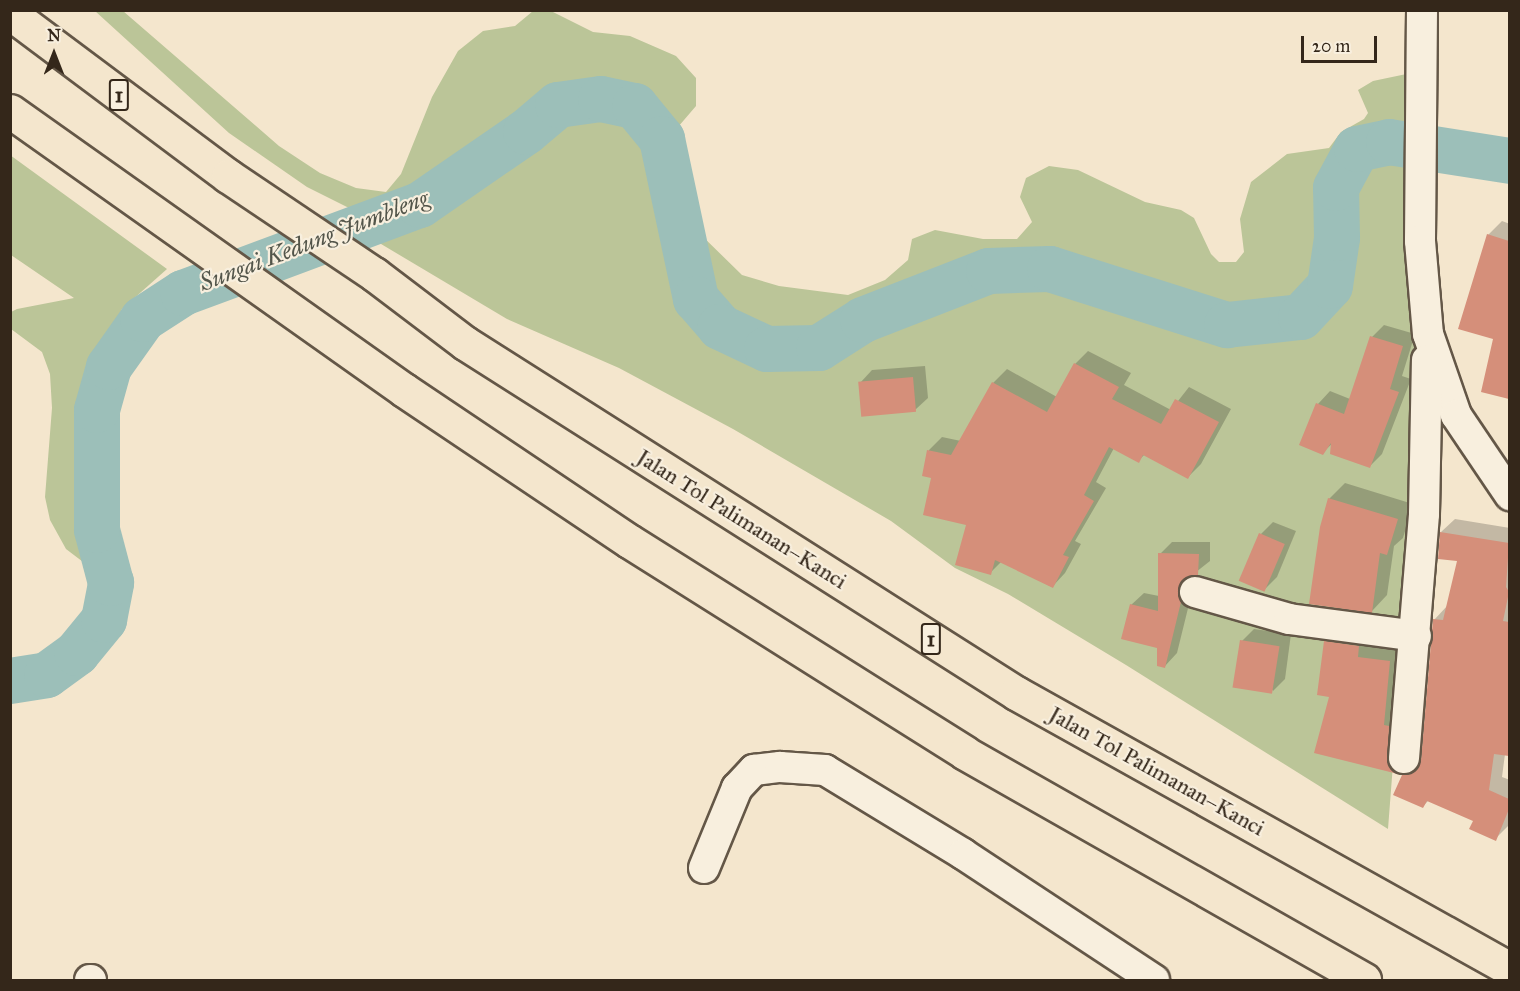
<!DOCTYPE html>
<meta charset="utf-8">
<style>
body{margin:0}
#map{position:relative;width:1520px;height:991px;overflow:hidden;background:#f4e6cd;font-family:"IM FELL Great Primer",serif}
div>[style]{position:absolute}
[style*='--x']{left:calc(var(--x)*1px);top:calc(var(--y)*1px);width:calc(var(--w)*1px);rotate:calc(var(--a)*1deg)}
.green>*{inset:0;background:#bbc598}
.shadow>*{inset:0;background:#0003}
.river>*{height:46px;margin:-23px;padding:0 23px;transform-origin:23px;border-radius:23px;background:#9cbfb9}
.building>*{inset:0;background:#d58f7a;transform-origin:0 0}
.roads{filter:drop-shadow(2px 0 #645747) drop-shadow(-2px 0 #645747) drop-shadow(0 2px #645747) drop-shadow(0 -2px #645747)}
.minor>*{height:30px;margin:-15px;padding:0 15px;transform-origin:15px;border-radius:15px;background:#f8efde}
.highway>*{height:33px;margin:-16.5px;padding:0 16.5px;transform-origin:16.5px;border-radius:16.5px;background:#f4e6cd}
span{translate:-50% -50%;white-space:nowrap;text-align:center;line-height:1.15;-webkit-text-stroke:4.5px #f8efde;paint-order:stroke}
.shield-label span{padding:2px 4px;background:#f8efde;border:2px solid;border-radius:4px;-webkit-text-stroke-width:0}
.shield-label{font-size:21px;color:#34271a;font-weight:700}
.street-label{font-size:22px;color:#34271a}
.water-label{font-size:24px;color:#53554a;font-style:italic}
.frame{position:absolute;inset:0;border:12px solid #34271a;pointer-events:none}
.north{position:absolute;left:24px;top:24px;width:60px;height:60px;-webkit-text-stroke:4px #f8efde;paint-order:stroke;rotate:0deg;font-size:16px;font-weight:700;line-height:24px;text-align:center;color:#34271a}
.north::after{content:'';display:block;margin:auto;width:21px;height:27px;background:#34271a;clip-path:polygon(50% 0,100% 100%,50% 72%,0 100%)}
.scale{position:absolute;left:1301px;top:36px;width:76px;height:27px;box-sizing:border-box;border:3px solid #34271a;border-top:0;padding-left:8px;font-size:18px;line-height:21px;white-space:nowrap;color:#34271a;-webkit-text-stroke:4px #f8efde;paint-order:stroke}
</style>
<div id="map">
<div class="green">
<i style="clip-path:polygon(95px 11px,123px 11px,279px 146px,320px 173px,356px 188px,386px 192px,401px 174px,432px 97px,458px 51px,483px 31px,515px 26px,533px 11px,551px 11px,593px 32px,630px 36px,676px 56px,696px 78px,696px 106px,672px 134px,641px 95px,601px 87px,553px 94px,519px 122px,414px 195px,374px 213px,355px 211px,307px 187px,229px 133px)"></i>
<i style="clip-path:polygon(1416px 72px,1415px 120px,1403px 128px,1350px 138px,1324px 186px,1325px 237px,1319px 281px,1296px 306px,1228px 313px,1052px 258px,987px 260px,858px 310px,816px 336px,769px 337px,727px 318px,706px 293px,699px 271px,695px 229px,742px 275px,779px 286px,848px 295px,885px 280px,908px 260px,912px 239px,935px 230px,983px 239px,1017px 239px,1032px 222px,1020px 197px,1026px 178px,1049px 166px,1078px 170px,1145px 202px,1181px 210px,1194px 218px,1211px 254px,1219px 262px,1236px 262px,1244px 252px,1240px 219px,1251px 182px,1287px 154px,1329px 148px,1341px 132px,1364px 119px,1368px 113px,1358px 90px,1373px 81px)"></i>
<i style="clip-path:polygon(601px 111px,629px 116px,651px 144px,685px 305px,713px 336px,764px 360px,823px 359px,868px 331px,992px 282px,1048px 281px,1226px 336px,1307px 328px,1341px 291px,1348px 239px,1347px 191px,1365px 159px,1389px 154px,1404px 160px,1408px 180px,1409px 307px,1421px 401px,1388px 829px,1126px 665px,1008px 594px,955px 568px,891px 521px,733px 429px,619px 368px,507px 319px,376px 241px,383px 234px,425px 215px,533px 141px,562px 115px)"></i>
<i style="clip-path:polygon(10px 155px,167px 269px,122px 309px,89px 373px,80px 443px,85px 534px,91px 568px,66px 549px,50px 520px,45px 497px,52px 408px,50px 374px,42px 352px,11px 329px,11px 312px,17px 309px,74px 298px,11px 255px)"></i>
</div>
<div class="shadow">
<i style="clip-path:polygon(1502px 221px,1510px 224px,1510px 397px,1483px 391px,1494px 338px,1488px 235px)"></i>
<i style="clip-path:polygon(1384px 325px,1415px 334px,1402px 376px,1411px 379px,1382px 454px,1370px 466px,1333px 443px,1322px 453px,1301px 444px,1318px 404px,1330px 391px,1350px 399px,1372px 337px)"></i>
<i style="clip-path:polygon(1088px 351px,1131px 373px,1124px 385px,1171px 410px,1189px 387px,1231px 409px,1201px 464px,1188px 477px,1145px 454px,1138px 461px,1114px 448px,1096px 482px,1106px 488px,1075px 541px,1081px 544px,1065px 573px,1052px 587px,1002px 561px,990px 573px,968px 524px,932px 477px,924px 475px,929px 450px,942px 437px,961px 441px,993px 383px,1007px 369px,1057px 397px,1075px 364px)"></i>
<i style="clip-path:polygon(925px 366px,928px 398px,915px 410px,860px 383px,872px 370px)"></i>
<i style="clip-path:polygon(1345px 483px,1413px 504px,1403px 538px,1394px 546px,1387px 595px,1372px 611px,1329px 499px)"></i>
<i style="clip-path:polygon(1455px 519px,1510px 528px,1510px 754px,1505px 754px,1502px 777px,1510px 780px,1510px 824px,1495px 839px,1475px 820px,1429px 800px,1423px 806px,1403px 776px,1422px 761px,1434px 620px,1448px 605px,1459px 560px,1441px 532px)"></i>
<i style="clip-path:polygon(1273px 522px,1296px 531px,1277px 577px,1264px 590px,1261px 534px)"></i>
<i style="clip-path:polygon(1172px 542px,1210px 542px,1210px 561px,1191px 576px,1193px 588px,1177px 653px,1165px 666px,1159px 646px,1131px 605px,1144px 593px,1159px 596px,1160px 554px)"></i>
<i style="clip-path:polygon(1340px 627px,1404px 647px,1415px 760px,1401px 773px,1316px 752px,1331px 695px,1325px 642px)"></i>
<i style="clip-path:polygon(1254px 629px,1291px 634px,1285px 679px,1273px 691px,1242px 641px)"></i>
</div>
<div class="river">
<i style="--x:10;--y:681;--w:37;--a:-9"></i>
<i style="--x:47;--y:675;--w:37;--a:-36"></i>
<i style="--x:77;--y:653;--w:43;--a:-50.7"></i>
<i style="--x:104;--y:620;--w:38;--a:-79"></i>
<i style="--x:111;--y:583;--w:55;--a:-104.8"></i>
<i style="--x:97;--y:530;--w:120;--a:-90"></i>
<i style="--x:97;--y:410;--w:45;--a:-74.4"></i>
<i style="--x:109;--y:367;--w:59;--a:-54.7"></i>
<i style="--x:143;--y:319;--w:48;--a:-33"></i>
<i style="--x:183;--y:293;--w:253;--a:-20.4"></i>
<i style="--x:420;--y:205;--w:129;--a:-34.6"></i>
<i style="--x:526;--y:132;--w:42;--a:-40.2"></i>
<i style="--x:558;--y:105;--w:43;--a:-7.9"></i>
<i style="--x:601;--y:99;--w:35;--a:12"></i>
<i style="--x:635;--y:106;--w:43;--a:50.7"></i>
<i style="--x:662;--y:139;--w:164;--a:78"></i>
<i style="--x:696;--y:299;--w:37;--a:49"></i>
<i style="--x:720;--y:327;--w:52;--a:25.1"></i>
<i style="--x:767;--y:349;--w:52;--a:-1.1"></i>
<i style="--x:819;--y:348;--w:52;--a:-32.5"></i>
<i style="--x:863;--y:320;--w:135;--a:-21.3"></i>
<i style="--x:989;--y:271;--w:61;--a:-1.9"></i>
<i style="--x:1050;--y:269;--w:186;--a:17.6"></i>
<i style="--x:1227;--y:325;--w:74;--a:-6.2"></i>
<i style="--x:1301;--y:317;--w:42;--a:-46.9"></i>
<i style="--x:1330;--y:286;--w:49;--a:-81.7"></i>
<i style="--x:1337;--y:238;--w:50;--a:-91.1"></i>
<i style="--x:1336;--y:188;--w:44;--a:-61.7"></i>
<i style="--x:1357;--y:149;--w:33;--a:-12"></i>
<i style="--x:1389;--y:142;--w:122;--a:8.9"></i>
</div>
<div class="building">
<i style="clip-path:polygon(1487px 234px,1509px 241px,1509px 399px,1481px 392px,1493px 339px,1458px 329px)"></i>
<i style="clip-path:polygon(1370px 336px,1403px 346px,1390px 389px,1399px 392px,1370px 468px,1330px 454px,1331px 443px,1323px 455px,1299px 445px,1316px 403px,1344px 414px)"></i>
<i style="clip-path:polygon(1074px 363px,1119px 387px,1112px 399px,1161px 424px,1175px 399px,1219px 422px,1188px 479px,1143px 455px,1139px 463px,1109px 447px,1084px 495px,1094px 501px,1063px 555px,1069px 557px,1053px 588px,995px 560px,991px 575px,955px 565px,966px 525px,923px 515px,931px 478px,922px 476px,927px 450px,951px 455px,992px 382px,1047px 412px)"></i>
<i style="left:913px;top:377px;width:35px;height:55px;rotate:85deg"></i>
<i style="clip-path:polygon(1328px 498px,1398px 519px,1387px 555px,1380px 553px,1372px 613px,1309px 604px,1320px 527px)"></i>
<i style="clip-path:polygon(1440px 532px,1509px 543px,1506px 587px,1509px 592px,1503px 621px,1509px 622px,1509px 756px,1494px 754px,1489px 790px,1509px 799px,1509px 809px,1496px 841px,1469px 829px,1473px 821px,1427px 801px,1423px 808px,1393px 795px,1402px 775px,1412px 773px,1421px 760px,1433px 619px,1443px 620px,1457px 561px,1438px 559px)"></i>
<i style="left:1259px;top:533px;width:28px;height:52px;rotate:23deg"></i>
<i style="clip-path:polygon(1158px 553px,1199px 554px,1198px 575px,1184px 579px,1179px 587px,1181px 602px,1165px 668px,1157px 666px,1157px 648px,1121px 639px,1130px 604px,1158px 611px)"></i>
<i style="left:1240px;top:640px;width:40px;height:48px;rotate:9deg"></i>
<i style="clip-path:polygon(1324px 641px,1359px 646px,1358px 657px,1390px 661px,1384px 725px,1389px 726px,1388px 765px,1402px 775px,1314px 753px,1329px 697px,1317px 695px)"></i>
</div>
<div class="roads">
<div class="minor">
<i style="--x:1422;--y:10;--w:231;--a:90.5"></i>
<i style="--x:1420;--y:241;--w:93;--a:85.1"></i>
<i style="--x:1428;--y:334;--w:86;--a:70.9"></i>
<i style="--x:1456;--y:415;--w:97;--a:56"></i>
<i style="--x:1195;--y:592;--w:98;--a:16"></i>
<i style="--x:1289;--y:619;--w:128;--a:7.6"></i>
<i style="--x:1404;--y:758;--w:245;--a:-85.3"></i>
<i style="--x:1424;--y:514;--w:154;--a:-88.9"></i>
<i style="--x:704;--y:868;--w:87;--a:-67.6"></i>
<i style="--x:737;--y:788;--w:25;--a:-47"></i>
<i style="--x:754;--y:770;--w:26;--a:-7"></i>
<i style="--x:780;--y:767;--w:45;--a:3.8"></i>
<i style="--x:825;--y:770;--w:162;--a:31.3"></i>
<i style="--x:963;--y:854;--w:229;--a:33.4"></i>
<i style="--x:90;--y:980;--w:1;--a:0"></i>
</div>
<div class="highway">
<i style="--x:10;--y:13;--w:272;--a:36.8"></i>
<i style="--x:228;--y:176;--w:176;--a:33.9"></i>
<i style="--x:374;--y:274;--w:114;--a:37.2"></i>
<i style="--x:465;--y:343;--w:653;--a:32.42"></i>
<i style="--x:1016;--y:693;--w:566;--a:29.19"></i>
<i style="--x:10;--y:111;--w:483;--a:35.3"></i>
<i style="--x:404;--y:390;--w:271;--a:33.9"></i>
<i style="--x:629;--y:541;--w:397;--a:32.2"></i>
<i style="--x:965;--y:753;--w:459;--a:29.6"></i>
</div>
</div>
<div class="shield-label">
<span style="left:119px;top:95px">1</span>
<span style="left:931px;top:639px">1</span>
</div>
<div class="street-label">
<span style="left:742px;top:519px;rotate:32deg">Jalan Tol Palimanan–Kanci</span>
<span style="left:1157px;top:771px;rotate:29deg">Jalan Tol Palimanan–Kanci</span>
</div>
<div class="water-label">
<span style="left:314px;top:241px;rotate:-21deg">Sungai Kedung Jumbleng</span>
</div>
<div class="frame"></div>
<div class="north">N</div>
<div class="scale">20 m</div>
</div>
